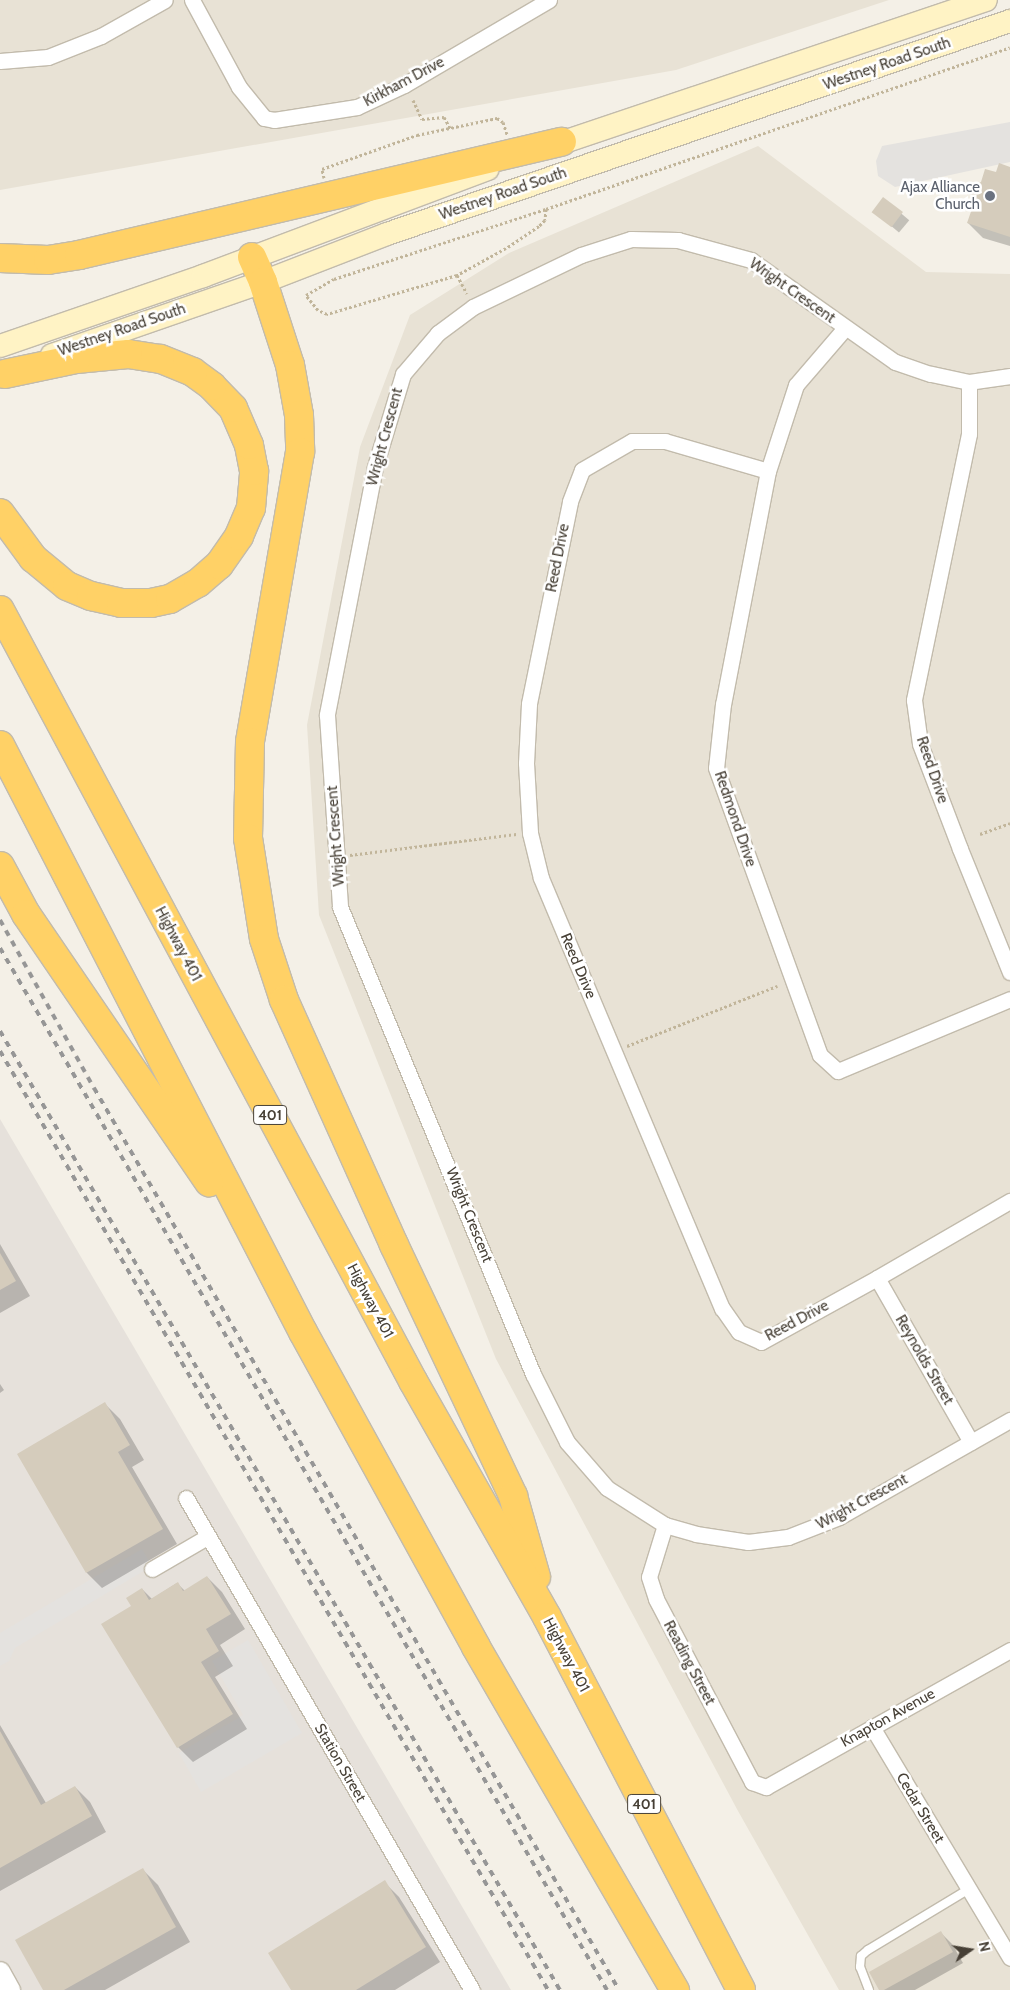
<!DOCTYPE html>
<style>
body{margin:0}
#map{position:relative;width:1010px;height:1990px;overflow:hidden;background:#f4f0e7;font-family:Cabin,sans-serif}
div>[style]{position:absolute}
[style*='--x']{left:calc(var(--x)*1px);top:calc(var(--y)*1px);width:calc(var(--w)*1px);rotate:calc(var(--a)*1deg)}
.residential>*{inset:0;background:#e8e2d5}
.industrial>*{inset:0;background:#e6e1db}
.parking>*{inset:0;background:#e4e2df}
.shadow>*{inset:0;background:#0003;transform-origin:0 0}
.building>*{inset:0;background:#d5ccbc;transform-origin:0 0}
.path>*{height:3px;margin-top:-1.5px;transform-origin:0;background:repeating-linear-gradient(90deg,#c1b59a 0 2.5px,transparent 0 5px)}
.roads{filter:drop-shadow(1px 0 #c2bbac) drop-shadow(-1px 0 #c2bbac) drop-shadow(0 1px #c2bbac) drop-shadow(0 -1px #c2bbac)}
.service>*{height:8px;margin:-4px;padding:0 4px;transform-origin:4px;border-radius:4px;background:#fff}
.minor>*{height:15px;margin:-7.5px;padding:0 7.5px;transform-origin:7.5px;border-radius:7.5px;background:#fff}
.tertiary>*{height:20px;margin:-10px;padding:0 10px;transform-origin:10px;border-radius:10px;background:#fff}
.secondary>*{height:22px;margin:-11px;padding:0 11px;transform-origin:11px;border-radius:11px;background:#fff3c5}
.motorway>*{height:28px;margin:-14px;padding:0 14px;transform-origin:14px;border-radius:14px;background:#ffd166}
.rail>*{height:4px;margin-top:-2px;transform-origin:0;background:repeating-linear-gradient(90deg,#969696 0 6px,transparent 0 12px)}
.dots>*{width:14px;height:14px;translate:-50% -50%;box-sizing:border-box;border:2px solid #fff;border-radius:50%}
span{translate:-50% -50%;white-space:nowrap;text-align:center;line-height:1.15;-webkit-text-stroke:5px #fff;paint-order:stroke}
.shield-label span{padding:1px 4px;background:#fff;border:1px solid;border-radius:4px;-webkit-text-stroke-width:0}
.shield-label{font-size:14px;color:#474036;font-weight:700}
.street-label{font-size:15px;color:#474036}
.worship-label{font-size:15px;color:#5b616d}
.right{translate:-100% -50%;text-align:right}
.north{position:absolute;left:945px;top:1925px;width:50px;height:50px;-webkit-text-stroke:4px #fff;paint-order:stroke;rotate:77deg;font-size:14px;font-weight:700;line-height:20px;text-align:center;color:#474036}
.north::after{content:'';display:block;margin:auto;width:18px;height:22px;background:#474036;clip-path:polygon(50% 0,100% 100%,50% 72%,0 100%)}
</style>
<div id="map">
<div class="residential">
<i style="clip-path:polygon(0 0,889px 0,676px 70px,0 190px)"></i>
<i style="clip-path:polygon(758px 146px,926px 272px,1010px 274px,1010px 1990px,839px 1990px,738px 1811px,496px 1359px,319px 915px,307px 725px,360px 447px,410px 315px,509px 253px)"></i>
</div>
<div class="industrial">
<i style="clip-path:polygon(0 1119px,511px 1990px,0 1990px)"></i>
</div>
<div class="parking">
<i style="clip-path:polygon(1010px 122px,1010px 162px,895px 187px,878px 176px,876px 161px,882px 146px)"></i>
<i style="clip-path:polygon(142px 1549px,152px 1566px,15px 1648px,9px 1661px,0 1666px,0 1633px)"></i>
<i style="clip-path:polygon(248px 1640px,302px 1733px,201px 1792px,179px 1753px,243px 1715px,212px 1661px)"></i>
</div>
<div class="shadow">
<i style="clip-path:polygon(1010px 168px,1010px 246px,983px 238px,968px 223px,997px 174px)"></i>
<i style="left:884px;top:199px;width:33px;height:16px;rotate:40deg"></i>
<i style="clip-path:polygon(0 1244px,30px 1296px,0 1313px)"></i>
<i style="clip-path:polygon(0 1384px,4px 1390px,0 1393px)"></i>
<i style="clip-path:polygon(105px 1404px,120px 1419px,144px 1460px,132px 1467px,177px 1544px,102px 1588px,87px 1573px,19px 1454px)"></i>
<i style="clip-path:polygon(207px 1577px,222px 1592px,245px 1629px,220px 1645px,233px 1666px,215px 1677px,247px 1729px,193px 1762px,178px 1747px,103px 1625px,133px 1606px,142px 1589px,152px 1599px,177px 1583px,185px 1591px)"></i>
<i style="clip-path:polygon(0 1725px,46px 1803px,75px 1787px,90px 1802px,106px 1832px,0 1891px)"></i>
<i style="clip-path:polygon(143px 1870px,158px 1885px,190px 1942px,105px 1990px,44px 1990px)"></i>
<i style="clip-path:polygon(384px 1882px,399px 1897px,440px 1962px,395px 1990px,292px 1990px)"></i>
<i style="clip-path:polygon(941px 1933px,952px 1944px,963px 1963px,915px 1990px,881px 1990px)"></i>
</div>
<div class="building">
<i style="clip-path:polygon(999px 163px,1010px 167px,1010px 237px,967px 223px,974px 203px,967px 189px,981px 182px,985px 169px,996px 172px)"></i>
<i style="left:883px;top:197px;width:25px;height:19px;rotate:37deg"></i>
<i style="clip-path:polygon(0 1253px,16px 1281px,0 1290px)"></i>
<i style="clip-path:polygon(105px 1402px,130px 1445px,118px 1452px,163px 1529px,86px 1573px,17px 1454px)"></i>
<i style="clip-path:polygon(207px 1576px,231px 1614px,206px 1629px,219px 1651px,201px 1662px,233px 1714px,177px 1748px,101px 1624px,131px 1606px,126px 1598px,142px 1588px,149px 1600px,178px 1582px,183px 1591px)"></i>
<i style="clip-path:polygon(0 1731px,41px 1805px,75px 1786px,92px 1816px,0 1868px)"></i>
<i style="clip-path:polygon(143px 1868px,176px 1927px,64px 1990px,43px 1990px,15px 1940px)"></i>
<i style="clip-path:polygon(385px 1880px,426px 1947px,356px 1990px,291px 1990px,268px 1953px)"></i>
<i style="clip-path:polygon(941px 1931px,953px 1952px,884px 1990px,879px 1990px,869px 1972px)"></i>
</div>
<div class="path">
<i style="--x:413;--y:100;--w:21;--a:65"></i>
<i style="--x:422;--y:119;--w:22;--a:-5"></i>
<i style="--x:444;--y:117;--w:13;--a:61"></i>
<i style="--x:324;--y:178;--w:9;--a:-103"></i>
<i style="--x:322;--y:169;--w:101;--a:-19.7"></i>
<i style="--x:417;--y:135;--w:82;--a:-12"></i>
<i style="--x:497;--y:118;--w:7;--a:34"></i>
<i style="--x:503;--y:122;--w:13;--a:72"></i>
<i style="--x:546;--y:209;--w:11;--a:95"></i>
<i style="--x:545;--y:220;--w:8;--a:135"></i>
<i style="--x:539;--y:226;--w:40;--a:146"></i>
<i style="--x:506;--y:248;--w:56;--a:151.1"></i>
<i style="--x:457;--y:275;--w:136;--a:163.3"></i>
<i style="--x:327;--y:314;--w:10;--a:-156"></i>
<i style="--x:318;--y:310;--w:19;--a:-129"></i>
<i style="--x:306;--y:295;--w:32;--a:-30"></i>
<i style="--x:334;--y:279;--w:223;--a:-18.3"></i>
<i style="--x:546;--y:209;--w:491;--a:-19.2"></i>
<i style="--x:457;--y:275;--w:21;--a:62"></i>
<i style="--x:980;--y:834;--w:32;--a:-20"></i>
<i style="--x:350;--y:855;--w:168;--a:-7.2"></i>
<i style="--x:627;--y:1046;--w:162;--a:-21.8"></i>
</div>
<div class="roads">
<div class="service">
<i style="--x:869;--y:1990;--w:25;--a:-111"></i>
<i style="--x:860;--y:1967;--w:11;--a:-85"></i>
<i style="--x:861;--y:1956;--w:9;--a:-41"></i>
<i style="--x:868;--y:1950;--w:118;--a:-31.1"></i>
</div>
<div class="minor">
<i style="--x:192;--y:0;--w:99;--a:61.6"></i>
<i style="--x:239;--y:87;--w:40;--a:51"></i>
<i style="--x:264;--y:118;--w:10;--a:11"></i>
<i style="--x:274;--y:120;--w:84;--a:-8.9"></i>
<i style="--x:357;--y:107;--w:52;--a:-25.1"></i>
<i style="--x:404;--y:85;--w:168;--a:-30.4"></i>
<i style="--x:0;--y:61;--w:48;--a:-4.8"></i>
<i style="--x:48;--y:57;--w:57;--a:-21.6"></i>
<i style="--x:101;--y:36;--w:73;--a:-29.4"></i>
<i style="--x:845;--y:328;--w:75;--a:130.7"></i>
<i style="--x:796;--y:385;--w:90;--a:108"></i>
<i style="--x:768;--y:471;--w:237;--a:100.9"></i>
<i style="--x:723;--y:704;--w:64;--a:96.2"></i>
<i style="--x:716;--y:768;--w:305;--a:70.1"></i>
<i style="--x:820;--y:1055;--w:24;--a:42"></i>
<i style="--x:838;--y:1071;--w:186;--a:-22.7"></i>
<i style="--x:1010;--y:376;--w:41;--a:171.7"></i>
<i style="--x:969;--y:382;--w:40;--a:-168"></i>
<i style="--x:930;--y:374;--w:37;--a:-161"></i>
<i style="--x:895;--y:362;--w:176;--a:-144.7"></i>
<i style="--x:751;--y:260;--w:76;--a:-164.7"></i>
<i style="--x:678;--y:240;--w:47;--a:-178.8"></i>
<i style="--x:631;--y:239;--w:52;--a:162.3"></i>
<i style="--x:581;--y:255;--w:120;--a:154.3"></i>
<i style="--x:473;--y:307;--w:44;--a:143.4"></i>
<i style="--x:438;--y:333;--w:54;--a:130.5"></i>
<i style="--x:403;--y:374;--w:97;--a:106.8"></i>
<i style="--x:375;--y:467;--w:253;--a:101"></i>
<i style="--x:327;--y:715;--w:192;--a:86.1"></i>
<i style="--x:340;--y:907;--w:505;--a:67.55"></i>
<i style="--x:533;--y:1374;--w:76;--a:63.4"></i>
<i style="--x:567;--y:1442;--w:61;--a:49"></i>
<i style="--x:607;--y:1488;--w:69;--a:32.5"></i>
<i style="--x:665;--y:1525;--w:32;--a:16"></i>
<i style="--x:696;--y:1534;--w:53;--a:8.7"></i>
<i style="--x:748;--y:1542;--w:40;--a:-7.1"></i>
<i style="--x:788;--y:1537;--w:55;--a:-21.4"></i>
<i style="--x:839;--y:1517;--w:197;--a:-29.6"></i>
<i style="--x:969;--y:382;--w:52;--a:90"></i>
<i style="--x:969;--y:434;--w:272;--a:101.7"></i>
<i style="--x:914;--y:700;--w:44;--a:82.2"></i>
<i style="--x:920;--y:744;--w:112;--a:69.1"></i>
<i style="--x:960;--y:849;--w:133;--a:67.9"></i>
<i style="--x:768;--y:471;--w:107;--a:-163.8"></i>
<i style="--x:665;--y:441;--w:33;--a:180"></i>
<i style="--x:632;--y:441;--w:58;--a:149.9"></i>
<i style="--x:582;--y:470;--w:34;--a:111"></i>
<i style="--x:570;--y:502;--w:206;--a:101.5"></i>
<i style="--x:529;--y:704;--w:59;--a:92.9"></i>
<i style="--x:526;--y:763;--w:70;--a:86.7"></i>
<i style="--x:530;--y:833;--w:46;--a:76.3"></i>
<i style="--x:541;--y:878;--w:467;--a:67.2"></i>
<i style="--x:722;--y:1308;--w:29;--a:55"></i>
<i style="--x:739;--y:1332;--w:24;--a:24"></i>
<i style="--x:761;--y:1342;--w:132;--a:-28.9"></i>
<i style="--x:877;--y:1278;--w:154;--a:-30.1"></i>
<i style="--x:877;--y:1278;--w:189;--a:60.2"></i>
<i style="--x:186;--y:1498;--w:569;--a:59.83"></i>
<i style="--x:665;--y:1525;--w:54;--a:107.1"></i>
<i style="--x:649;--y:1577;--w:23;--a:72"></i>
<i style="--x:656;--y:1599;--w:207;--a:62.3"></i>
<i style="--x:752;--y:1782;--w:15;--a:20"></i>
<i style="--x:766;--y:1787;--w:280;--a:-29.3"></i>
<i style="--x:152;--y:1569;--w:64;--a:-30.2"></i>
<i style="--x:872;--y:1727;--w:269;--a:59.1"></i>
</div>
<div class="tertiary">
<i style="--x:0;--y:1972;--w:21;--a:61"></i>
</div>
<div class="secondary">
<i style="--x:546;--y:148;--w:464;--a:-18.6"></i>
<i style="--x:0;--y:346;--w:215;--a:-19"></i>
<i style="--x:203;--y:276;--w:304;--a:-20.6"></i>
<i style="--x:52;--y:355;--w:223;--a:-19.1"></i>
<i style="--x:263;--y:282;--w:133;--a:-21.2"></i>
<i style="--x:387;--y:234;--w:658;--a:-18.88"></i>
</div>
<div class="motorway">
<i style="--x:252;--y:257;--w:27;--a:66"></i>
<i style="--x:263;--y:282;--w:87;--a:72"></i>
<i style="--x:290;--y:365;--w:51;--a:79.8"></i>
<i style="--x:299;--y:415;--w:37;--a:88"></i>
<i style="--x:300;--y:452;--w:294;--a:99.8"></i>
<i style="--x:250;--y:742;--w:96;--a:91.2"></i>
<i style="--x:248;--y:838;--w:102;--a:81"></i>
<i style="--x:264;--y:939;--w:64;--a:71.8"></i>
<i style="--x:284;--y:1000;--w:269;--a:65.8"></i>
<i style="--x:394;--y:1245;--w:278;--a:64.6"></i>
<i style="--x:513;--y:1496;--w:84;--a:74.1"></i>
<i style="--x:0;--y:258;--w:48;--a:2.4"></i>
<i style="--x:48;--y:260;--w:31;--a:-9"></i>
<i style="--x:79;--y:255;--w:496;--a:-13.2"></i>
<i style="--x:0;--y:513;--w:56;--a:53.7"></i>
<i style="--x:33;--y:558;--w:44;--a:39.5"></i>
<i style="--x:67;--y:586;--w:26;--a:23"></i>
<i style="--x:91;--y:596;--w:31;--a:13"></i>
<i style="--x:121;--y:603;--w:30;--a:0"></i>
<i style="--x:151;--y:603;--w:19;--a:-12"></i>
<i style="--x:170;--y:599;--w:32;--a:-30"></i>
<i style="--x:198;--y:583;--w:28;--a:-41"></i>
<i style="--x:219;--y:565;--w:35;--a:-55"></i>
<i style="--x:239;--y:536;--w:30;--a:-67"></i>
<i style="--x:251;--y:508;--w:37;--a:-85"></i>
<i style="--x:254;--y:471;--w:26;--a:-101"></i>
<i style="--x:249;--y:445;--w:40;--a:-113.4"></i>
<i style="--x:233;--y:408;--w:30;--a:-134"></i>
<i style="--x:212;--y:386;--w:24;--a:-144"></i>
<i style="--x:193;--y:372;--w:35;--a:-158"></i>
<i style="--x:160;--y:359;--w:32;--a:-171"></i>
<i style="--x:128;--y:354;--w:52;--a:174.5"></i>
<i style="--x:76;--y:359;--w:73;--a:168.1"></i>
<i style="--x:0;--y:610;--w:875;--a:61.82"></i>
<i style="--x:413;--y:1381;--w:271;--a:60.4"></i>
<i style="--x:547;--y:1617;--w:420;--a:62.5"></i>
<i style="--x:0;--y:745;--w:661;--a:62.7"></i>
<i style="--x:303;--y:1332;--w:359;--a:61.2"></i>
<i style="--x:476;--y:1647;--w:397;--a:59.9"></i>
<i style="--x:0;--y:866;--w:55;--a:61.6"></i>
<i style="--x:26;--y:914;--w:325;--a:55.7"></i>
</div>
</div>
<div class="rail">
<i style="--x:0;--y:920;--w:193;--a:60.8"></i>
<i style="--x:94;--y:1088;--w:1044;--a:59.8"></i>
<i style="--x:0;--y:948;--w:1206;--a:59.78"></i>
<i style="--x:0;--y:1031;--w:1111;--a:59.72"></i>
<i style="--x:0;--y:1051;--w:1087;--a:59.73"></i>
</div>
<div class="dots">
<i style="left:990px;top:196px;background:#6b7280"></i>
</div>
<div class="shield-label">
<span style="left:270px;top:1115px">401</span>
<span style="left:644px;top:1804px">401</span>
</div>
<div class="street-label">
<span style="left:887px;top:64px;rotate:-19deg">Westney Road South</span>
<span style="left:404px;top:82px;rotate:-28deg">Kirkham Drive</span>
<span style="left:503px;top:194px;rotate:-19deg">Westney Road South</span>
<span style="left:792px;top:291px;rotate:35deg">Wright Crescent</span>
<span style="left:122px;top:330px;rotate:-19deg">Westney Road South</span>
<span style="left:385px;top:437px;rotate:-75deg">Wright Crescent</span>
<span style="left:558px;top:558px;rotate:-79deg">Reed Drive</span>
<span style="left:932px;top:770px;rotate:71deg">Reed Drive</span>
<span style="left:735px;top:819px;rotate:71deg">Redmond Drive</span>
<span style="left:336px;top:836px;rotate:-94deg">Wright Crescent</span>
<span style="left:178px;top:944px;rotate:62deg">Highway 401</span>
<span style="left:578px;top:966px;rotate:67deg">Reed Drive</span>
<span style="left:469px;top:1215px;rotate:68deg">Wright Crescent</span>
<span style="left:370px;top:1301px;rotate:62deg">Highway 401</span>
<span style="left:797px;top:1321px;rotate:-28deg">Reed Drive</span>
<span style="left:924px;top:1360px;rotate:60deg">Reynolds Street</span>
<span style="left:862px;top:1502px;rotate:-28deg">Wright Crescent</span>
<span style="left:566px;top:1655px;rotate:62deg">Highway 401</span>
<span style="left:689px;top:1663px;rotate:62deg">Reading Street</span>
<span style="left:888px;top:1718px;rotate:-29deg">Knapton Avenue</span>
<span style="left:340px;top:1763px;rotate:60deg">Station Street</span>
<span style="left:920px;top:1808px;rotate:59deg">Cedar Street</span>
</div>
<div class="worship-label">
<span class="right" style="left:980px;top:196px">Ajax Alliance<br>Church</span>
</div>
<div class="north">N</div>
</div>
